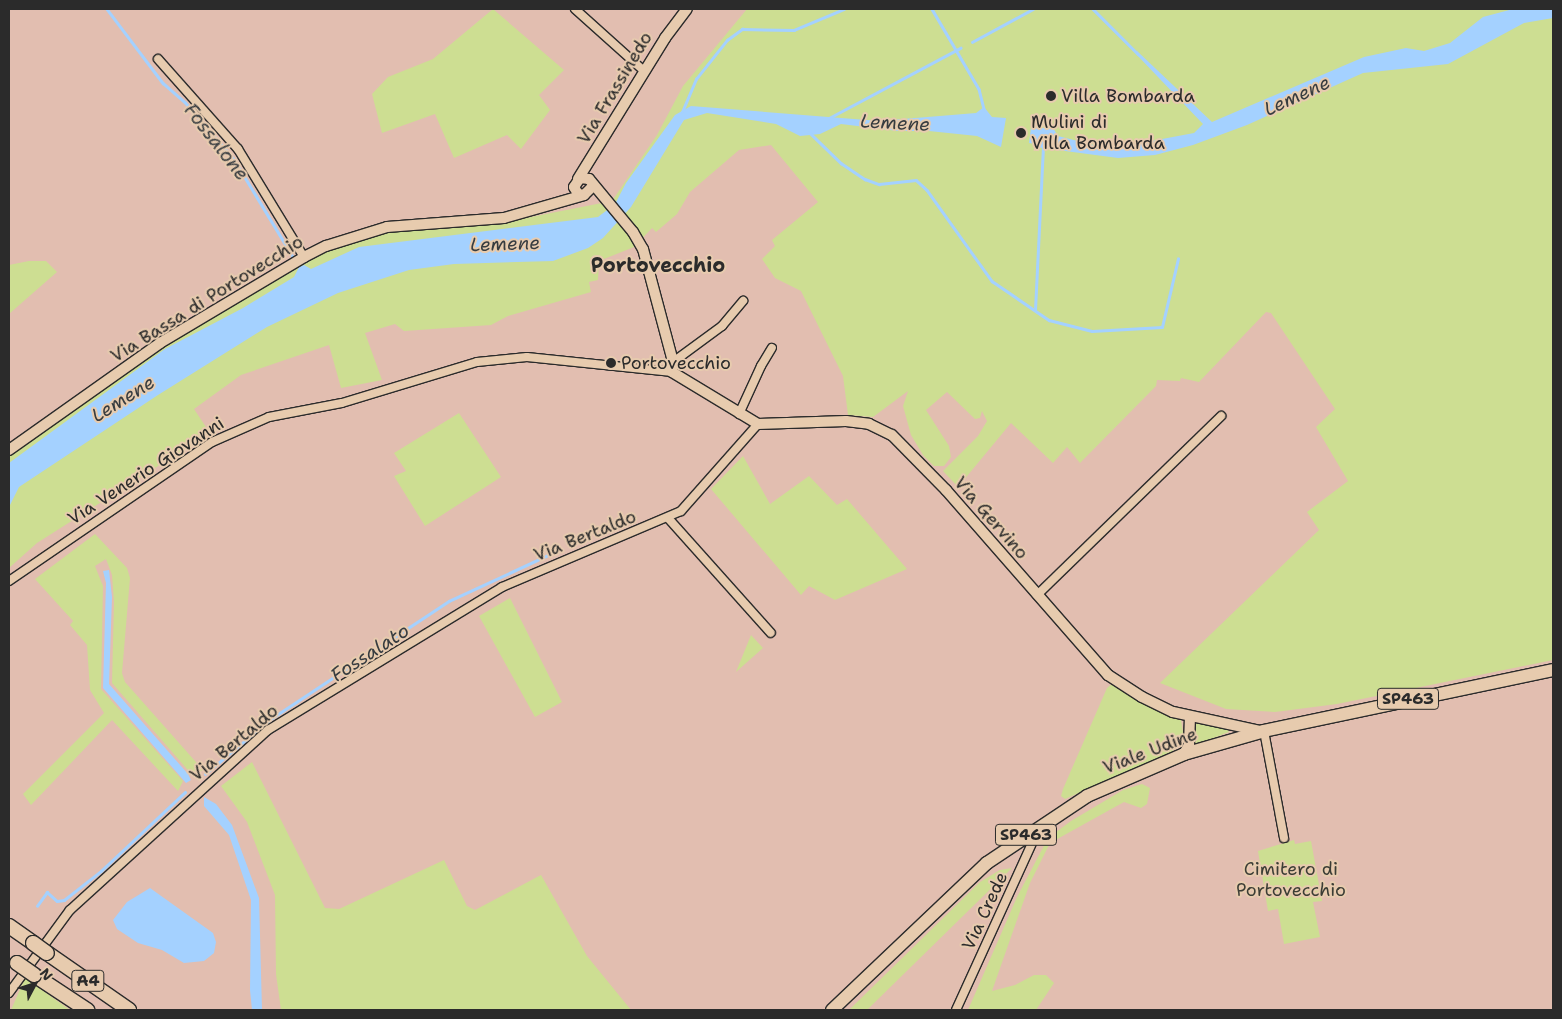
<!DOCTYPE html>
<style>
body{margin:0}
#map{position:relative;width:1562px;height:1019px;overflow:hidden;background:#e2beb0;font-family:"Shantell Sans",sans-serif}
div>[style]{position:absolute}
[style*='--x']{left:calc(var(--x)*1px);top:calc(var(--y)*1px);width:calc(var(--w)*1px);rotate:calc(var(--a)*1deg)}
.green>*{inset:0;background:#cdde92}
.water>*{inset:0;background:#a4d1ff}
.stream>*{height:2.5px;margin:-1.25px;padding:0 1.25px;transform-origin:1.25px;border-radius:1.25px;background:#a4d1ff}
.roads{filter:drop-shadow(1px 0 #2b2b2b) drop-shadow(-1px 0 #2b2b2b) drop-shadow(0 1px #2b2b2b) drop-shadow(0 -1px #2b2b2b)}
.minor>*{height:8px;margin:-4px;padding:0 4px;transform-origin:4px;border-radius:4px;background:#e7cbae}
.tertiary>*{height:10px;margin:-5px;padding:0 5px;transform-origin:5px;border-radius:5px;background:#e7cbae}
.primary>*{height:12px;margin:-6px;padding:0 6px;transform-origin:6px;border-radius:6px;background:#e7cbae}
.motorway>*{height:14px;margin:-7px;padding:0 7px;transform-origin:7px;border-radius:7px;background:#e7cbae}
.bridges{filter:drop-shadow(1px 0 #2b2b2b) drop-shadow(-1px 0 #2b2b2b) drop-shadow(0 1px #2b2b2b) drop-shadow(0 -1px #2b2b2b)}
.motorway-bridge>*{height:14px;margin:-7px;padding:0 7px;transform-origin:7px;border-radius:7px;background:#e7cbae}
.dots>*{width:14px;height:14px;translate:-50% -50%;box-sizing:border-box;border:2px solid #e7cbae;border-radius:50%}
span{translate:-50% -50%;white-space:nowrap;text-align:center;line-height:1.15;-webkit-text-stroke:4px #e7cbae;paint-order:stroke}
.shield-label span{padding:1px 4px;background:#e7cbae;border:1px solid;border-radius:4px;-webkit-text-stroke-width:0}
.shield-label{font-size:16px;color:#2b2b2b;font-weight:700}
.street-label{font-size:18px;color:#2b2b2b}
.poi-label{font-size:18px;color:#2b2b2b}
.left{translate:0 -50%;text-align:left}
.park-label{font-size:18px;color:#3b3d35}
.water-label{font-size:19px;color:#373c40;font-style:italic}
.quarter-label{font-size:20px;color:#2b2b2b;font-weight:700}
.frame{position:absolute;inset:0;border:10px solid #2b2b2b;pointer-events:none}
.north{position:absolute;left:10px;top:959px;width:50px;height:50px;-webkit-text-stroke:4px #e7cbae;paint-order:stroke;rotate:50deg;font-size:14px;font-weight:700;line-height:20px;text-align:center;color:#2b2b2b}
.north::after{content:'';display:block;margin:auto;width:18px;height:22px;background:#2b2b2b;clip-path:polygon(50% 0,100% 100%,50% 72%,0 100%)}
</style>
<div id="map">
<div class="green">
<i style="clip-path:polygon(493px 9px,564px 70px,539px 95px,550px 110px,521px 149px,507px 135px,454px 158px,435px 114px,382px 133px,372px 94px,388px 77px,433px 59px)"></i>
<i style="clip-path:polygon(747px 9px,1553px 9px,1553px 660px,1337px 704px,1275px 712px,1226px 709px,1160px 683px,1319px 530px,1307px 512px,1348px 481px,1316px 427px,1335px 409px,1271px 313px,1266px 312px,1199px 382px,1181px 378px,1180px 381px,1157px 380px,1156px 386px,1080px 463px,1067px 447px,1053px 463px,1011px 423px,958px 487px,943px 471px,978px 436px,987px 421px,982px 411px,980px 418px,975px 419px,947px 392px,926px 410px,949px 446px,951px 457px,944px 466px,934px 466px,923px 455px,911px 435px,903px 406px,908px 391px,873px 417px,848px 415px,843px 376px,801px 291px,775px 278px,762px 259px,775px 246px,772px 240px,818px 202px,771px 145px,739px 150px,690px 192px,677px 214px,656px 232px,652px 228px,634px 247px,599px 261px,598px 280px,589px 282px,591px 292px,508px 316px,491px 325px,404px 331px,395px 324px,365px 333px,382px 380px,341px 388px,329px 345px,241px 375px,194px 409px,210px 433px,37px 543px,9px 568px,9px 454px,175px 337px,302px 262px,336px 247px,385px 233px,443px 225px,505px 222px,612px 201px,657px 135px,683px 86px)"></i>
<i style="clip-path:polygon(29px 261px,46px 261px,57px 272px,9px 314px,9px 265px)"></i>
<i style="clip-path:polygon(459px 413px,501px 477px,425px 526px,394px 476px,406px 471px,394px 453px)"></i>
<i style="clip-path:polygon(743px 456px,770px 504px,809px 476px,837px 505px,847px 499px,907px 569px,835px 600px,809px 586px,801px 595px,711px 489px)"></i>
<i style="clip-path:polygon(95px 534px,127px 568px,130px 578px,122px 673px,125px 682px,203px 770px,193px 776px,112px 683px,114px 602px,112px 575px,106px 559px,95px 566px,103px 586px,101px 689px,183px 781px,178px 791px,112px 720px,31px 805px,23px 794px,104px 713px,90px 690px,87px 645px,70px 625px,73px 621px,35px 579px)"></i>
<i style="clip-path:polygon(510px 598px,562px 702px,535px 717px,479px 616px)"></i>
<i style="clip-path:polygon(751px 635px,763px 648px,736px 672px)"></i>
<i style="clip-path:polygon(1113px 683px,1181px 720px,1184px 739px,1172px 752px,1065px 799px,1061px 796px,1063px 789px,1107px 688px)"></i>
<i style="clip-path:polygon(1196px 723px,1227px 728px,1229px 732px,1195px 745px)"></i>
<i style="clip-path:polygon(252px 762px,325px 908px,339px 909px,444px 860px,467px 906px,475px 910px,541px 875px,587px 956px,631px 1010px,281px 1010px,276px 974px,275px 895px,247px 822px,221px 786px)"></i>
<i style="clip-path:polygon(1142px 784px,1150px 788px,1147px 804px,1141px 808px,1124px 802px,1050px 843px,1030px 883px,992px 991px,1015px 985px,1034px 975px,1046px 975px,1054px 983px,1036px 1010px,968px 1010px,1017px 897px,1048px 838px,1071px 821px,1123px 790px)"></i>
<i style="clip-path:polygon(1294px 840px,1295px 844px,1311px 841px,1322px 901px,1313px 902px,1320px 937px,1284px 944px,1278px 909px,1268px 911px,1258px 851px)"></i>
<i style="clip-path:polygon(1012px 868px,867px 1010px,849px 1010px,980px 882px,1000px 870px)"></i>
<i style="clip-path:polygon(25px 978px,70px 1010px,11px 1010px)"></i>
</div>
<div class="water">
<i style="clip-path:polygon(1513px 9px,1553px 9px,1553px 18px,1524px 23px,1448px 64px,1363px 73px,1247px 125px,1193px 145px,1155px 155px,1118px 158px,1035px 147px,1035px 144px,1029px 143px,1031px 128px,1053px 128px,1058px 136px,1109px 149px,1194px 133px,1203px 124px,1136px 54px,1137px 51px,1212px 122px,1364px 57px,1406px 48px,1424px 51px,1450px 43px,1483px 17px)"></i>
<i style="clip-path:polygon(691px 106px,879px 121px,976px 113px,984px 107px,992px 117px,1006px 118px,1001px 147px,977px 136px,929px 131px,898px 131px,841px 124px,820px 134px,800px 136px,776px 124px,707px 113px,684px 120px,631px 207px,603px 238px,588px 248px,553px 261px,454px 264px,409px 270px,338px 293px,267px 327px,158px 395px,19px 487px,9px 507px,9px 463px,165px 349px,243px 308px,294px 277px,299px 267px,304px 265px,311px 269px,359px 247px,598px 217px,615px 204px,626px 183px,675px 115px)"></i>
<i style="clip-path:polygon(109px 570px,112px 597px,109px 684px,188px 774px,191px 780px,186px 783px,103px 688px,106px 583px,103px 571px)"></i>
<i style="clip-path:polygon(204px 797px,216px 804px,232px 825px,259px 898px,262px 1010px,252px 1010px,250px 990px,251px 900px,229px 835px,204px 806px)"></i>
<i style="clip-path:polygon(150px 888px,213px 933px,216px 942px,214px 953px,204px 961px,184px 963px,162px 950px,138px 943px,117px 929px,113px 920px,127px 902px)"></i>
</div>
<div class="stream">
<i style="--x:107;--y:9;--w:93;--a:52.9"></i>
<i style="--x:163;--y:83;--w:29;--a:41"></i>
<i style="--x:185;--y:102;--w:75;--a:49.3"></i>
<i style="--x:234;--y:159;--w:118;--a:58.9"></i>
<i style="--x:932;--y:9;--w:93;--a:59.6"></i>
<i style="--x:979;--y:89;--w:21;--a:76"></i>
<i style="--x:1093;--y:9;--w:64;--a:45"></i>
<i style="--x:972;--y:42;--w:69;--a:-28.4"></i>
<i style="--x:682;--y:112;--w:36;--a:-67"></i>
<i style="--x:696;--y:79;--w:50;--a:-51.5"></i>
<i style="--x:727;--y:40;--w:19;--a:-36"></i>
<i style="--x:742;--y:29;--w:52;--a:1.1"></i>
<i style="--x:794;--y:30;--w:54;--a:-22.8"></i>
<i style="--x:829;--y:118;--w:149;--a:-28.1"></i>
<i style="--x:809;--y:132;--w:45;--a:44.1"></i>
<i style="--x:841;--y:163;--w:29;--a:34"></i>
<i style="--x:865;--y:179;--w:15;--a:20"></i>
<i style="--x:879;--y:184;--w:37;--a:-6"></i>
<i style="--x:916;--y:180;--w:15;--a:42"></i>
<i style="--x:927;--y:190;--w:112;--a:54.5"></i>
<i style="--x:992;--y:281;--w:69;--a:34.4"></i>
<i style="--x:1049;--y:320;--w:44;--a:14.3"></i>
<i style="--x:1092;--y:331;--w:70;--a:-3.3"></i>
<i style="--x:1162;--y:327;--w:70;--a:-76.8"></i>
<i style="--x:1035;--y:310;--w:166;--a:-87.2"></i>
<i style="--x:205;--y:774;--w:87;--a:-39.9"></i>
<i style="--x:272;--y:718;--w:212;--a:-33.5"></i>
<i style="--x:449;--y:601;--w:109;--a:-24.9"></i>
<i style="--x:37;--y:906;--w:17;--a:-54"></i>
<i style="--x:47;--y:892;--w:13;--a:42"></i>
<i style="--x:57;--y:901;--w:7;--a:-8"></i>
<i style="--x:64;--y:900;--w:47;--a:-38.1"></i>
<i style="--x:101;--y:871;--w:115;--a:-43.2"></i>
</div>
<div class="roads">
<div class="minor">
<i style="--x:575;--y:9;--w:93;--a:41.9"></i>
<i style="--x:158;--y:59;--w:120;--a:48.4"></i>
<i style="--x:238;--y:149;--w:127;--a:58.6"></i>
<i style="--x:673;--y:362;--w:61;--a:-36.3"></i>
<i style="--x:722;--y:326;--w:33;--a:-50"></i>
<i style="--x:739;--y:414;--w:53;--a:-65.4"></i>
<i style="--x:761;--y:366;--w:21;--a:-59"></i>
<i style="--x:668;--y:518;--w:154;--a:48.2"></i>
<i style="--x:9;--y:581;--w:246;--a:-34.4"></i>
<i style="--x:212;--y:442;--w:62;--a:-23.7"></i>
<i style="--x:269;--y:417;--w:74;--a:-10.9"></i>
<i style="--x:342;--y:403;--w:141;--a:-16.9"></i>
<i style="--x:477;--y:362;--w:50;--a:-5.7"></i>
<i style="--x:527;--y:357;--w:146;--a:5.9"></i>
<i style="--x:1037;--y:595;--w:257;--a:-44.2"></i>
<i style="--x:1264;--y:731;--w:109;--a:79.4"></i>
<i style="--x:9;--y:993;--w:103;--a:-53.7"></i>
<i style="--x:70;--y:910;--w:268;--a:-42.3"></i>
<i style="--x:268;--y:730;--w:274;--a:-31.4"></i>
<i style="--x:502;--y:587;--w:194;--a:-23"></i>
<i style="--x:681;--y:511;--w:116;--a:-48.5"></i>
<i style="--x:956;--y:1010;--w:198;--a:-65.5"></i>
</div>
<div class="tertiary">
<i style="--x:578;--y:179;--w:166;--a:-58.3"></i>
<i style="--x:665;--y:38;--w:36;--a:-53"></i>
<i style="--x:592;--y:187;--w:11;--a:135"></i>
<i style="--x:584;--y:195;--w:6;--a:-171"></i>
<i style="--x:578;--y:194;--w:8;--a:-120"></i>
<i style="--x:574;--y:187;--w:11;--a:-56"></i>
<i style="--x:580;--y:178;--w:9;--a:6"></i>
<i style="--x:589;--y:179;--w:69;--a:50.3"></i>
<i style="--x:633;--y:232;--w:20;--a:60"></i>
<i style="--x:643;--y:249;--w:117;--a:75.1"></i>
<i style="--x:673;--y:362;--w:10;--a:96"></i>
<i style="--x:672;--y:372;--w:100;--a:31.2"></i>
<i style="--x:758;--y:424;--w:88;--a:-2"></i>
<i style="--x:846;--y:421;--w:23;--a:7"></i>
<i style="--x:869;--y:424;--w:25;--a:26"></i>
<i style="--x:892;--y:435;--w:77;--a:45.5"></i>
<i style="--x:946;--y:490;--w:246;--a:48.8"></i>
<i style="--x:1108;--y:675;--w:40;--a:32.9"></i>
<i style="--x:1142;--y:697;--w:34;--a:26"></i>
<i style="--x:1173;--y:712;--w:90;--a:12.2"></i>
<i style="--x:9;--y:450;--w:185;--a:-35.3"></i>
<i style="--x:160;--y:343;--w:168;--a:-30.8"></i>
<i style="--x:304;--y:257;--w:25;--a:-27"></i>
<i style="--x:326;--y:246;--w:64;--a:-17.3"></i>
<i style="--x:387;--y:227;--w:117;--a:-4.4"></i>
<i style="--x:504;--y:218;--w:83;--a:-16"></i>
<i style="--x:1184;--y:754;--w:10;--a:-61"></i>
<i style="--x:1189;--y:745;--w:28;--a:-88"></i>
</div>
<div class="primary">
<i style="--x:832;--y:1010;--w:214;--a:-43.5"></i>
<i style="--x:987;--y:863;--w:120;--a:-33.8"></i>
<i style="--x:1087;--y:796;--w:106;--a:-23.4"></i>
<i style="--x:1184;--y:754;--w:83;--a:-16"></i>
<i style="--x:1264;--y:731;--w:295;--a:-11.9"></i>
</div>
<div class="motorway">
<i style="--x:9;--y:926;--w:29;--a:35"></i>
<i style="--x:47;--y:953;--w:100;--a:34.8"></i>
<i style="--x:34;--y:975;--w:64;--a:33.4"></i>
</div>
</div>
<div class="bridges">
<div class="motorway-bridge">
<i style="--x:33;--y:943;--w:17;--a:36"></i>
<i style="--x:17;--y:963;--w:21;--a:35"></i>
</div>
</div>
<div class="dots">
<i style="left:1051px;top:96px;background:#2b2b2b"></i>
<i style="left:1021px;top:133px;background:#2b2b2b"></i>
<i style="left:611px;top:363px;background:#2b2b2b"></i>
</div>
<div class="shield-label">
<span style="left:1408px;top:699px">SP463</span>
<span style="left:1026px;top:835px">SP463</span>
<span style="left:88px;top:981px">A4</span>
</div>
<div class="street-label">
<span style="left:615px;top:88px;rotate:-59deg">Via Frassinedo</span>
<span style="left:207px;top:299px;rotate:-32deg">Via Bassa di Portovecchio</span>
<span style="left:146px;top:471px;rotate:-33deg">Via Venerio Giovanni</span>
<span style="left:991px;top:518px;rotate:49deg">Via Gervino</span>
<span style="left:585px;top:536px;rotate:-22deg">Via Bertaldo</span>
<span style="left:234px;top:743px;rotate:-40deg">Via Bertaldo</span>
<span style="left:1150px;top:751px;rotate:-21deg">Viale Udine</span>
<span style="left:985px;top:911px;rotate:-65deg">Via Crede</span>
</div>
<div class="poi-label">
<span class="left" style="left:1061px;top:96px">Villa Bombarda</span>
<span class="left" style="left:1031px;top:133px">Mulini di<br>Villa Bombarda</span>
<span class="left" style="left:621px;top:363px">Portovecchio</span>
</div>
<div class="park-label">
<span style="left:1291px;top:880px">Cimitero di<br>Portovecchio</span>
</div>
<div class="water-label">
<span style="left:1297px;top:96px;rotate:-25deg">Lemene</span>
<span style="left:895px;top:123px;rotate:3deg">Lemene</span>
<span style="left:216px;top:142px;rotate:52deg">Fossalone</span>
<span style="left:505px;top:244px;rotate:-2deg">Lemene</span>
<span style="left:123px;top:399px;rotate:-32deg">Lemene</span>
<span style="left:370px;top:653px;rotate:-33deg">Fossalato</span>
</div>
<div class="quarter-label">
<span style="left:658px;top:265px">Portovecchio</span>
</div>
<div class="frame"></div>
<div class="north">N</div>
</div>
